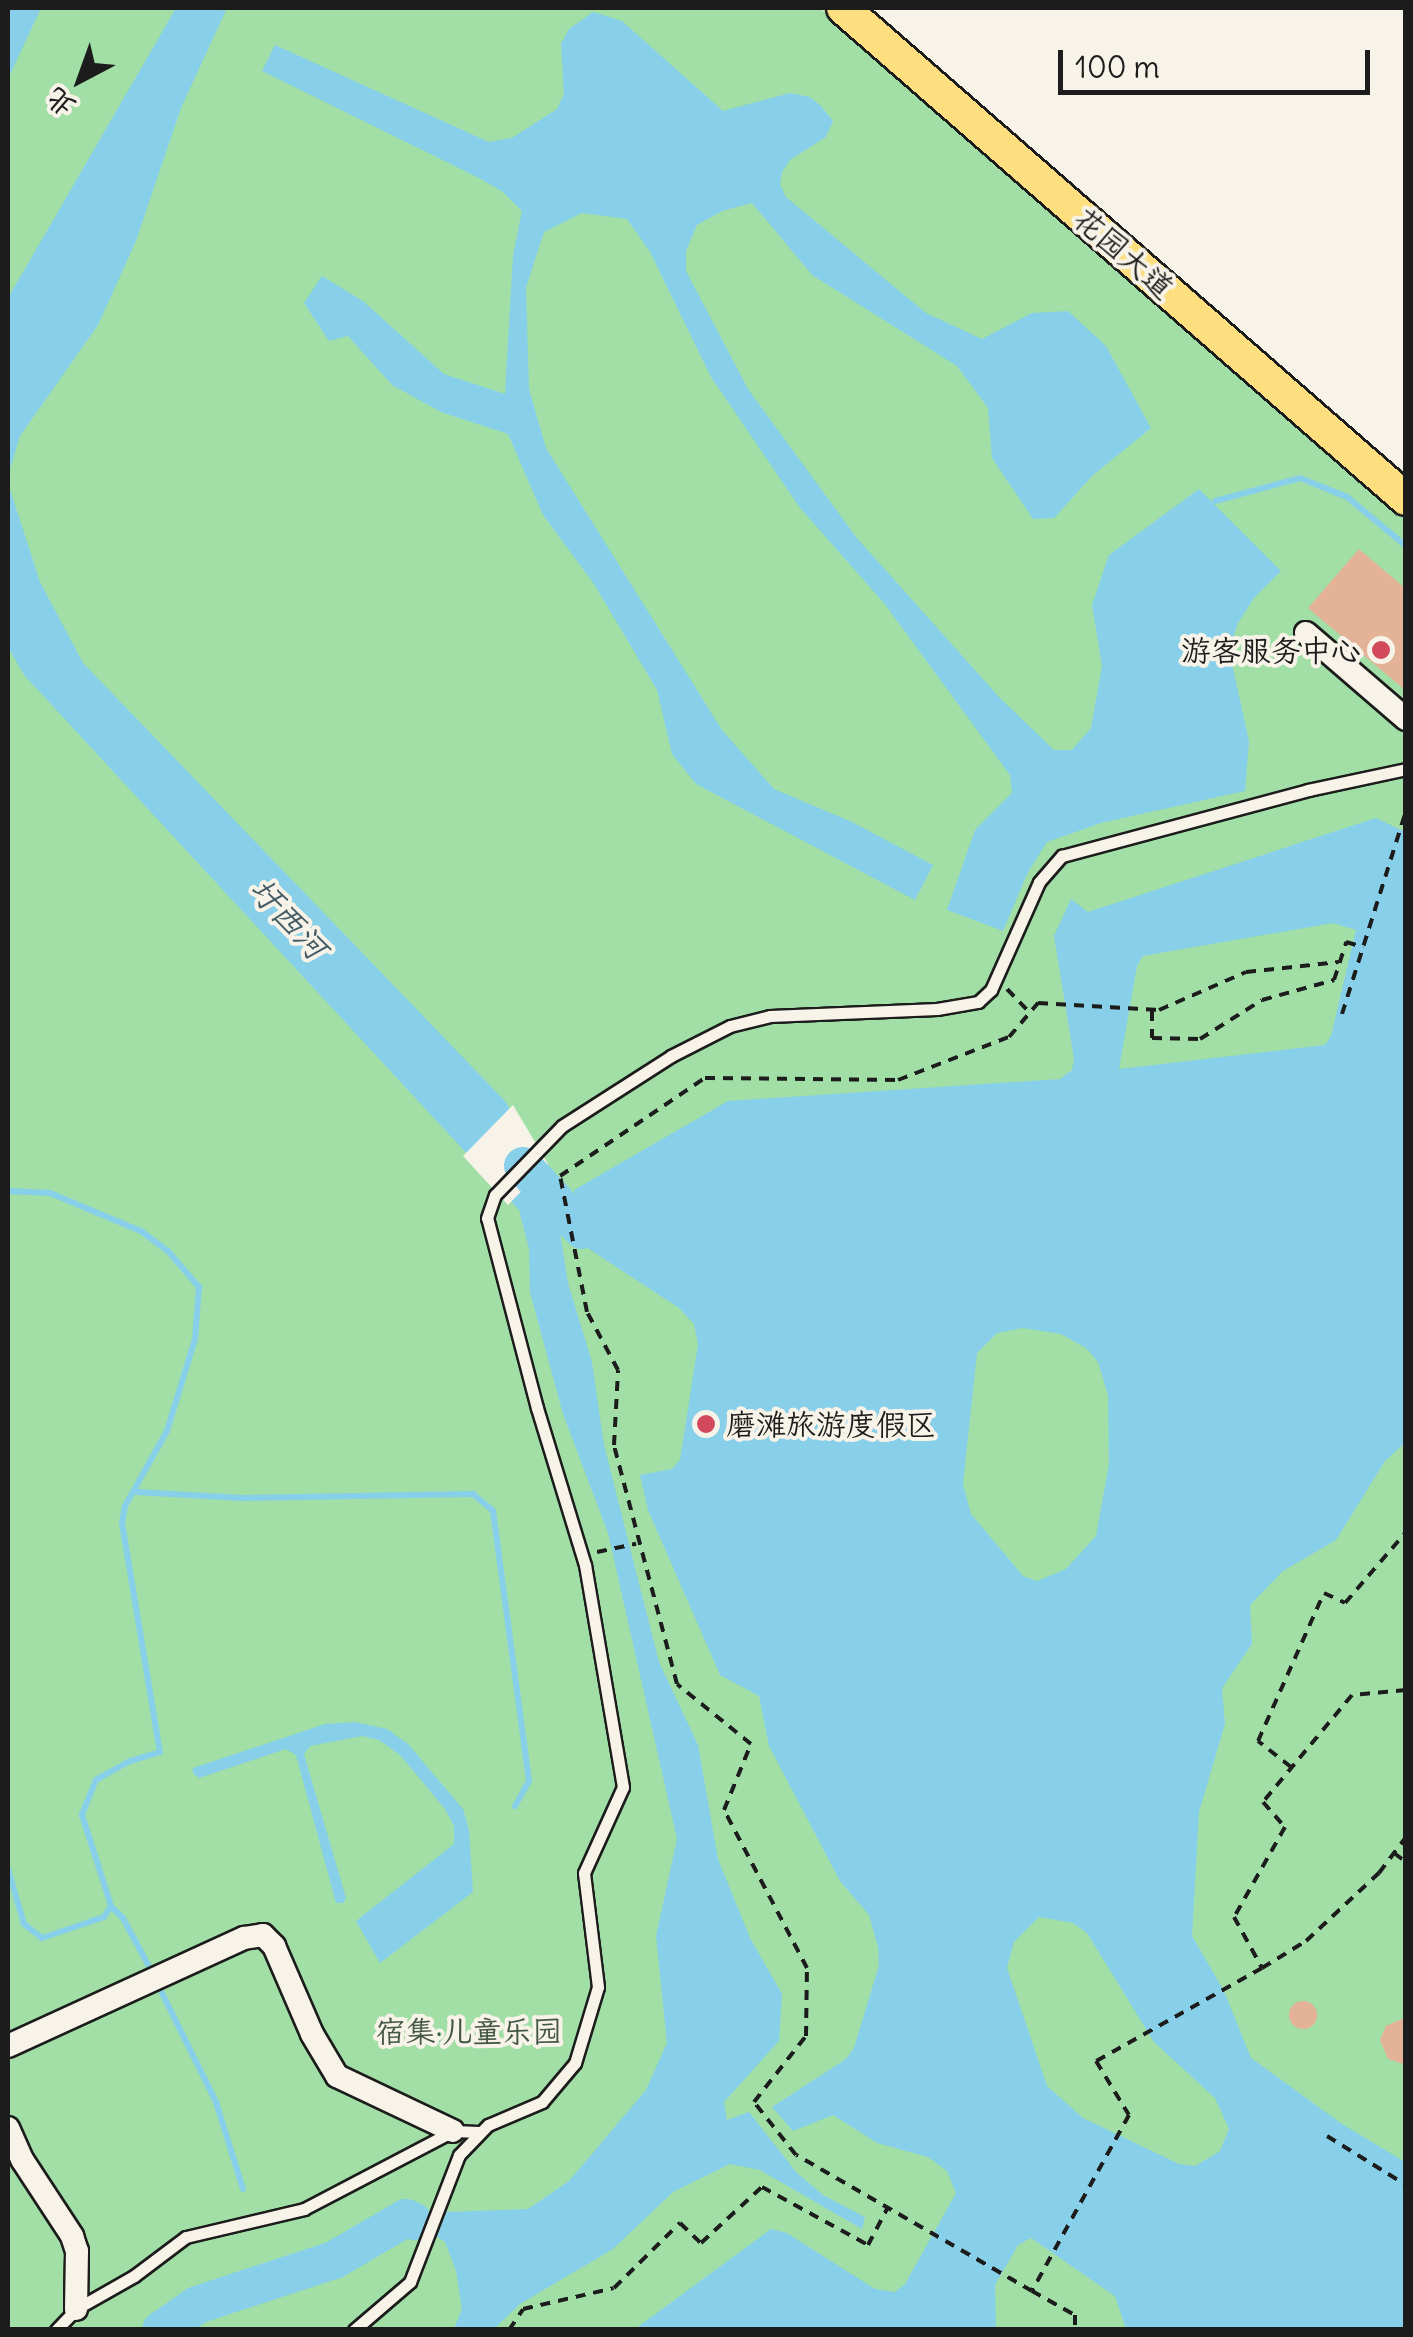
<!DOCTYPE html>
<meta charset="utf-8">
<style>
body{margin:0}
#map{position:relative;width:1413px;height:2337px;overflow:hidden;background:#f7f3e8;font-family:Delius,"LXGW WenKai TC",sans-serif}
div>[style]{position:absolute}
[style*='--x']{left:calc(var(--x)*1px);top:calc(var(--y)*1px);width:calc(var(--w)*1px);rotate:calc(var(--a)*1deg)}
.green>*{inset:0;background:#a1dfa7}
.water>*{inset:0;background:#88cfe9}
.pier>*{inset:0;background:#f7f3e8}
.stream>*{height:6px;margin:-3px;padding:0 3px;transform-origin:3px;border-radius:3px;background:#88cfe9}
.river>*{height:38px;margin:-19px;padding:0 19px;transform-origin:19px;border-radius:19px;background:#88cfe9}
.building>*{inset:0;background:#e4b296}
.round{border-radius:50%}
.path>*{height:4px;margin-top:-2px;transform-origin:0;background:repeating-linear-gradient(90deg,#1c1c1c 0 10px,transparent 0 18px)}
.roads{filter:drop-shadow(2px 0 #1c1c1c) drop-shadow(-2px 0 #1c1c1c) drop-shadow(0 2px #1c1c1c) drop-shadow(0 -2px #1c1c1c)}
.lane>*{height:11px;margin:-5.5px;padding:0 5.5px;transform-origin:5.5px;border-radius:5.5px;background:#f7f3e8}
.street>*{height:22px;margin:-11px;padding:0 11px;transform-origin:11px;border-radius:11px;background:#f7f3e8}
.primary>*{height:32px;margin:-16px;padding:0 16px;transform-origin:16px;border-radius:16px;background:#fddf80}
.dots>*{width:28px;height:28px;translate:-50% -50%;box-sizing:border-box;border:5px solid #f7f3e8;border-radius:50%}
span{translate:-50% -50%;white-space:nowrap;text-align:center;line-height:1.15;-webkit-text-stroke:8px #f7f3e8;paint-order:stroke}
.street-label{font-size:30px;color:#1c1c1c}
.poi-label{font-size:30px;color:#1c1c1c}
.right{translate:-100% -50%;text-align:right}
.left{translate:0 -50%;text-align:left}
.park-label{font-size:30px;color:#445646}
.water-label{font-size:32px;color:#425b64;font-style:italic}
.frame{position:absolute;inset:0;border:10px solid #1c1c1c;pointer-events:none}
.north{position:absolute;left:30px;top:30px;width:100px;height:100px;-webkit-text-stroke:8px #f7f3e8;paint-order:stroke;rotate:221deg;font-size:28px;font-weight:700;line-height:40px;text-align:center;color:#1c1c1c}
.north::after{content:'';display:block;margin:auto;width:35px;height:45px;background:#1c1c1c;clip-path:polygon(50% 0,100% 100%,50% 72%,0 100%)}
.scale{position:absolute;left:1058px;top:50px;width:312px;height:45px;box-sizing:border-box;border:5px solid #1c1c1c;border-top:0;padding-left:12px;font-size:30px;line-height:35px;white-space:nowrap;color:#1c1c1c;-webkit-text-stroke:8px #f7f3e8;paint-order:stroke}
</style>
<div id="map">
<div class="green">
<i style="clip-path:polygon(8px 8px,820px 8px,1405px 518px,1405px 2329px,8px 2330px)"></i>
</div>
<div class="water">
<i style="clip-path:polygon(8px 8px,41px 8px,8px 79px)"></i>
<i style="clip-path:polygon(176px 8px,227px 8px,181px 108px,136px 241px,98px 325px,20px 436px,8px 476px,8px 298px)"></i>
<i style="clip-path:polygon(593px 12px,622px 21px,723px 111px,790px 93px,810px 97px,820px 105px,833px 121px,826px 137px,790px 160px,782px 172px,780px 184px,786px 197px,926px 313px,982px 339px,1032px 313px,1068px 311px,1106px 346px,1151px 428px,1092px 476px,1054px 518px,1033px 519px,992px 458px,988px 408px,957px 366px,812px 275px,752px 203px,722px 211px,697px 225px,686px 251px,686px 271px,748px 389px,856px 537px,999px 697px,1054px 750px,1072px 750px,1091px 728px,1102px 666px,1092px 605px,1109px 555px,1199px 489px,1281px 571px,1254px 598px,1238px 623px,1229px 650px,1249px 741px,1245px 791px,1101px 823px,1047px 842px,1028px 872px,1003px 931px,947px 910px,975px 830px,1012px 793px,1010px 775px,884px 603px,800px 508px,711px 377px,650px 252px,627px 219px,582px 213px,544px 232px,526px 288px,529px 389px,546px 448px,722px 730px,774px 789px,852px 822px,933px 865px,915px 900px,696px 784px,672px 754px,657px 690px,594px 584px,543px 515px,508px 434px,441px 412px,392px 385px,348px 336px,329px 341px,304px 303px,322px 276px,363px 301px,444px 374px,505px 394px,513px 255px,522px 211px,503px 192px,479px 178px,262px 71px,275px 45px,489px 142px,512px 138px,557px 109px,564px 94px,561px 44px,569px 29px)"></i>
<i style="clip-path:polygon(8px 483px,40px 582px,83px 663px,505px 1101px,552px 1181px,568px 1283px,592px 1362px,604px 1445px,659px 1662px,698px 1745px,718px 1859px,750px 1938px,782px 1994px,779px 2041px,724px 2102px,727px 2120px,749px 2112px,797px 2173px,823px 2195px,865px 2217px,862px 2229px,760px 2170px,730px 2164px,673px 2192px,613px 2249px,520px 2304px,494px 2329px,454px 2329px,462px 2309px,456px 2271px,445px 2242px,437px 2237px,446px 2212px,528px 2209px,569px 2181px,646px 2090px,667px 2043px,656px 1936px,677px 1839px,608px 1533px,563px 1414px,530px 1292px,529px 1249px,519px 1210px,24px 675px,8px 647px)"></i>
<i style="clip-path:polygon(evenodd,1376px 818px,1405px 832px,1405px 1443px,1385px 1461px,1336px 1540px,1283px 1571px,1250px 1605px,1252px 1644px,1222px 1688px,1225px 1724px,1199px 1812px,1192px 1936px,1224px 1991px,1251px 2058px,1342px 2124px,1405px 2162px,1405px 2329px,1126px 2329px,1115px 2296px,1031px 2238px,1018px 2245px,995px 2285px,996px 2329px,635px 2329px,771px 2229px,787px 2233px,875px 2289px,895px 2292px,905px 2284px,956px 2193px,947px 2171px,928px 2157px,877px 2143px,833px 2115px,793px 2131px,772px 2107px,846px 2059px,854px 2048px,879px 1965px,878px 1947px,869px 1915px,840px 1881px,769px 1746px,759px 1696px,720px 1675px,648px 1510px,640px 1475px,672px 1469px,680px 1460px,698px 1344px,694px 1324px,679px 1308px,589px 1249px,574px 1190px,728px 1101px,1060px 1079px,1072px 1070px,1074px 1059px,1054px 936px,1071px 899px,1088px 912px,1376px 818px,1333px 923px,1356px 930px,1331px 1036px,1325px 1045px,1119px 1069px,1137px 966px,1143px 956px,1333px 923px,1376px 818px,1023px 1328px,1061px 1334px,1086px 1348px,1098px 1362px,1108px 1395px,1109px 1464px,1096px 1536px,1066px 1569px,1037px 1581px,1023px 1576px,971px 1514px,963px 1484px,977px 1353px,997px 1333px,1023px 1328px,1376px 818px,1039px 1917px,1073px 1923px,1087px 1933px,1154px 2042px,1215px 2098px,1229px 2129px,1220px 2151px,1195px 2166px,1179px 2164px,1083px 2118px,1047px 2086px,1007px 1968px,1014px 1942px,1039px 1917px)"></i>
<i style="clip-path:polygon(355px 1722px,387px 1729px,408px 1744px,463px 1809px,469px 1830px,473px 1892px,380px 1963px,356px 1921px,454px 1844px,454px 1826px,445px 1809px,400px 1755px,379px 1740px,362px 1736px,310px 1746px,304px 1754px,346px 1898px,343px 1903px,336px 1903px,296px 1755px,286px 1749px,199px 1778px,193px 1773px,193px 1768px,325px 1724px)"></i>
</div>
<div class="pier">
<i style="clip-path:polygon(513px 1105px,548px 1164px,508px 1205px,463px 1156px)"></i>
</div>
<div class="stream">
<i style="--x:1215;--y:501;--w:88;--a:-15.1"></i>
<i style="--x:1300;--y:478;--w:51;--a:22"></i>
<i style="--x:1347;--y:497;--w:77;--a:39.7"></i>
<i style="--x:8;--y:1191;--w:42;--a:2.7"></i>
<i style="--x:50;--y:1193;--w:99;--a:22.7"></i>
<i style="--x:141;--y:1231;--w:34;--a:37"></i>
<i style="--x:168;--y:1251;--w:48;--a:49.3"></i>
<i style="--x:199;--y:1287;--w:52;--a:94.4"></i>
<i style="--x:195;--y:1339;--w:96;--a:106.9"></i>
<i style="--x:167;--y:1431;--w:86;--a:119.2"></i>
<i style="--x:125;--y:1506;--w:17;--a:100"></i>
<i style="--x:122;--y:1523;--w:232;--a:80.6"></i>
<i style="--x:160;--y:1752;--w:31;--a:163"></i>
<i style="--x:130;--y:1761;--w:39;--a:151"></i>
<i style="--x:96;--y:1780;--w:38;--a:112"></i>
<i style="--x:82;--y:1815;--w:96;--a:72.3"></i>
<i style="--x:111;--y:1906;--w:17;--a:45"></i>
<i style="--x:123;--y:1918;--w:64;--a:61.8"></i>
<i style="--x:136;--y:1492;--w:107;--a:3.2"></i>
<i style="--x:243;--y:1498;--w:230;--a:-1"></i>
<i style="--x:473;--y:1494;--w:26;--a:40"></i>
<i style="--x:493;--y:1511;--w:272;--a:82.4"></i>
<i style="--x:529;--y:1781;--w:29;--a:119"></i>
<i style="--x:8;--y:1869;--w:57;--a:73.8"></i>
<i style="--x:24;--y:1924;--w:23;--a:38"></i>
<i style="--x:42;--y:1938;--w:65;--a:-18.7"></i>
<i style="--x:104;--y:1917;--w:13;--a:-58"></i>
<i style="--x:158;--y:1985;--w:131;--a:63.6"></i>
<i style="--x:216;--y:2102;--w:91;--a:72.8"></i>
</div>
<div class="river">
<i style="--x:523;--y:1166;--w:87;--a:47.3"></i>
<i style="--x:161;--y:2330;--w:44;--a:-34.8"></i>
<i style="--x:197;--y:2305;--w:144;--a:-18.2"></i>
<i style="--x:334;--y:2260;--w:83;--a:-30.3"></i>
<i style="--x:406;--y:2218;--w:8;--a:23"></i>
</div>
<div class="building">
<i style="clip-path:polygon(1359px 549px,1406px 589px,1406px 691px,1308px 608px)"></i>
<i class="round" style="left:1289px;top:2001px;width:28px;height:28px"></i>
<i style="clip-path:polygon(1406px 2017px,1406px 2065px,1388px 2059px,1380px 2040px,1386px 2026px)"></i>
</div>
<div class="path">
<i style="--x:1007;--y:989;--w:30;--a:46"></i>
<i style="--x:1152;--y:1011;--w:27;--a:90"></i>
<i style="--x:1152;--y:1038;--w:48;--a:1.2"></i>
<i style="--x:1200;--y:1039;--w:73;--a:-32.2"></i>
<i style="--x:1262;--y:1000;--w:75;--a:-15.5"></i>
<i style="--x:1334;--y:980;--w:40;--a:-72"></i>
<i style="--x:1346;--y:942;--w:18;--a:16"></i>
<i style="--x:1342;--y:1014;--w:213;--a:-72.5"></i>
<i style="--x:597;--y:1552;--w:40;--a:-12"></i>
<i style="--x:1406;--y:1690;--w:54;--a:174.7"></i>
<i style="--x:1352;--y:1695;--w:139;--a:129.8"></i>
<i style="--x:1263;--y:1802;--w:33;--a:49"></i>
<i style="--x:1285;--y:1827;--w:103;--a:119.5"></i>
<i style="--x:1234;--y:1917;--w:58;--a:61.2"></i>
<i style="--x:1262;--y:1968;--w:52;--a:-31.5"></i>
<i style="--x:1306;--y:1941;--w:100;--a:-43"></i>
<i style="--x:1379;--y:1873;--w:45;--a:-53.1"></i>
<i style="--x:1291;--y:1767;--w:42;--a:-141.8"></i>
<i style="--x:1258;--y:1741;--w:162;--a:-66"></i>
<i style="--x:1324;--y:1593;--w:23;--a:25"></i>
<i style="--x:1345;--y:1603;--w:94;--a:-49.3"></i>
<i style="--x:1394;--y:1853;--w:15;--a:37"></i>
<i style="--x:1262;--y:1968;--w:190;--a:150.7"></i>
<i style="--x:1096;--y:2061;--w:63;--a:58.6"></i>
<i style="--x:1129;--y:2115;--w:201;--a:118.9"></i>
<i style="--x:1032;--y:2291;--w:272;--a:-150"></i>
<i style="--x:796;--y:2155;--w:68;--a:-128.4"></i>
<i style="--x:754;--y:2102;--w:84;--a:-51.8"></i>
<i style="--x:806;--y:2036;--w:68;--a:-89.2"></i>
<i style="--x:807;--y:1968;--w:178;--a:-117.7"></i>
<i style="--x:724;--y:1810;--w:71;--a:-67.8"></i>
<i style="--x:751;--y:1744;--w:95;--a:-141"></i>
<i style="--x:677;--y:1684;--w:247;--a:-104.8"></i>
<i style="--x:614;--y:1445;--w:75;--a:-86.9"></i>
<i style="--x:618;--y:1370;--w:66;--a:-118.1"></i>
<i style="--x:587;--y:1312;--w:139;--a:-101.2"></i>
<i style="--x:560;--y:1176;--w:175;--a:-34.1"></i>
<i style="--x:705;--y:1078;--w:193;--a:0.6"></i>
<i style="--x:898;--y:1080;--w:119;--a:-21.2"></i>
<i style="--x:1009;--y:1037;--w:45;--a:-49.5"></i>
<i style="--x:1038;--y:1003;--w:121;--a:3.3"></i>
<i style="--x:1159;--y:1010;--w:95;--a:-23.6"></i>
<i style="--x:1246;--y:972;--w:93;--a:-6.2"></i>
<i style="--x:1327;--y:2136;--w:93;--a:31.8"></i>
<i style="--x:1032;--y:2291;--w:49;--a:29.2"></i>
<i style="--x:1075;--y:2315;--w:15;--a:90"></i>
<i style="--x:509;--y:2330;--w:25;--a:-56"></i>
<i style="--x:523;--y:2309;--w:93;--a:-13"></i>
<i style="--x:614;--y:2288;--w:93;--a:-44.6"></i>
<i style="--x:680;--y:2223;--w:29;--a:44"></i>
<i style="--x:701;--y:2243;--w:83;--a:-42.6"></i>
<i style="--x:762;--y:2187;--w:121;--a:28.7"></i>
<i style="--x:868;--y:2245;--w:43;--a:-62.2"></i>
</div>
<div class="roads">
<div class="lane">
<i style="--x:56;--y:2330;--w:29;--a:-46"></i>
<i style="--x:76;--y:2309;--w:67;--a:-29.6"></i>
<i style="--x:134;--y:2276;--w:65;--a:-36.9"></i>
<i style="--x:186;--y:2237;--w:121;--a:-13.3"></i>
<i style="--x:304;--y:2209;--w:168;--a:-27.6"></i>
<i style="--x:453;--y:2131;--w:26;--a:2"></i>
<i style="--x:354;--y:2330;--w:74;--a:-40.6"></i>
<i style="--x:410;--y:2282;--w:136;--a:-68.9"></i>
<i style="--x:459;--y:2155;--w:42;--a:-46"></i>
<i style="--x:488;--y:2125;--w:59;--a:-23.1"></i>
<i style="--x:542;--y:2102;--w:51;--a:-49.8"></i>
<i style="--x:575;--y:2063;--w:79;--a:-73.2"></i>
<i style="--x:598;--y:1987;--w:115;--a:-97"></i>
<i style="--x:584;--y:1873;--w:94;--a:-65.6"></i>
<i style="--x:623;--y:1787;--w:225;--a:-99.7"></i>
<i style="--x:585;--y:1565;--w:164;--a:-107"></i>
<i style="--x:537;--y:1408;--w:196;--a:-104.7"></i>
<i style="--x:487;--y:1218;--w:24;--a:-71"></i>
<i style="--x:495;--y:1195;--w:96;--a:-45.8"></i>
<i style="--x:562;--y:1126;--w:130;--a:-32.7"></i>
<i style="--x:671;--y:1056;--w:66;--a:-27"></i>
<i style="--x:730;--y:1026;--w:41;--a:-14"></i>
<i style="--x:770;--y:1016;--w:167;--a:-2.4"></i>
<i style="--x:937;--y:1009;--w:42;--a:-9.7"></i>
<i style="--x:978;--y:1002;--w:18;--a:-43"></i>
<i style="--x:991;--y:990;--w:118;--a:-66"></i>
<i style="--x:1039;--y:882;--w:35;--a:-49"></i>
<i style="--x:1062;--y:856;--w:255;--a:-15"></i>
<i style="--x:1308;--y:790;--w:100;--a:-12.1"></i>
</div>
<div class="street">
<i style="--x:1306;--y:633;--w:132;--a:40.7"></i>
<i style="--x:8;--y:2046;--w:260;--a:-24.6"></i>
<i style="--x:244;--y:1938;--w:19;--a:-9"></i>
<i style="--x:263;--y:1935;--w:16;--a:45"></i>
<i style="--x:274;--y:1946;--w:96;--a:66.6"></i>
<i style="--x:312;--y:2034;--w:49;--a:59.2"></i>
<i style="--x:337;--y:2076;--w:128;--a:25.4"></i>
<i style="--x:8;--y:2128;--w:36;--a:66"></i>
<i style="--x:23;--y:2161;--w:90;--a:56.8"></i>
<i style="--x:72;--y:2236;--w:16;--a:72"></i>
<i style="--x:77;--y:2251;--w:58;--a:91"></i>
</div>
<div class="primary">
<i style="--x:843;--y:8;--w:747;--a:41.09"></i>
</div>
</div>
<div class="dots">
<i style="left:1381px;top:650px;background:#d1495b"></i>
<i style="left:706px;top:1424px;background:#d1495b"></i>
</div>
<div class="street-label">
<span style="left:1124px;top:253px;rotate:41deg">花园大道</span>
</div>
<div class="poi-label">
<span class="right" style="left:1361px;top:650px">游客服务中心</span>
<span class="left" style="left:726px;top:1424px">磨滩旅游度假区</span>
</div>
<div class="park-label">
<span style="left:469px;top:2031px">宿集·儿童乐园</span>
</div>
<div class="water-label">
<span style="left:288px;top:919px;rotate:47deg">圩西河</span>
</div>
<div class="frame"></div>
<div class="north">北</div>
<div class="scale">100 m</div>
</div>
